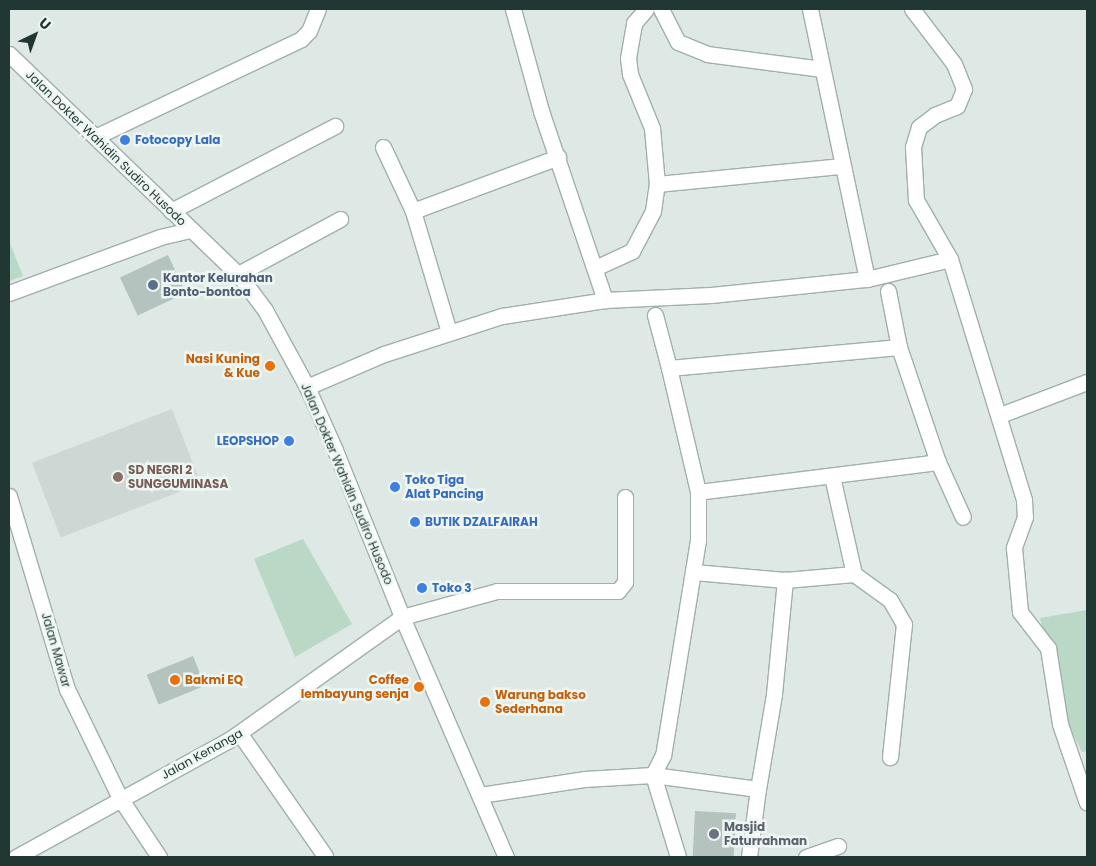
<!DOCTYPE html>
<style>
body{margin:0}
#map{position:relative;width:1096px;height:866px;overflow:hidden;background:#dee8e5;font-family:Poppins,sans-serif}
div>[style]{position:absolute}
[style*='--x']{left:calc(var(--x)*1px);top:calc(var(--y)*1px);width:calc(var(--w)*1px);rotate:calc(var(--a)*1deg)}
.built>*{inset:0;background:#cdd8d4;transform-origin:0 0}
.green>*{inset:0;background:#b9d8c5}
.building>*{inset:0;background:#b4c3be;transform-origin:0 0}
.roads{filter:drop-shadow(1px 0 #a2afac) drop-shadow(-1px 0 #a2afac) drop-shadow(0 1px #a2afac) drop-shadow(0 -1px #a2afac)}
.street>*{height:15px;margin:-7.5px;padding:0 7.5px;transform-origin:7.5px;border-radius:7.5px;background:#fff}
.secondary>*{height:15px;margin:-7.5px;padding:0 7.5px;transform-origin:7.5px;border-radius:7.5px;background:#fff}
.dots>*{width:14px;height:14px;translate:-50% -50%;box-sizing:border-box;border:2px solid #eef6f3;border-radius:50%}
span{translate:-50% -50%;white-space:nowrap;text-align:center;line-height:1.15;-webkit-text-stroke:5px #eef6f3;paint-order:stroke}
.shop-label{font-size:12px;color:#366cbe;font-weight:700}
.left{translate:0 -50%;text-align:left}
.right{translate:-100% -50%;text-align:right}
.street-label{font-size:12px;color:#213734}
.service-label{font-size:12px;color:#4e5e75;font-weight:700}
.food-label{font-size:12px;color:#c56008;font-weight:700}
.education-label{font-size:12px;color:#785e54;font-weight:700}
.worship-label{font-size:12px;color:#5b616d;font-weight:700}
.frame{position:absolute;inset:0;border:10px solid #213734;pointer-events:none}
.north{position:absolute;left:10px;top:10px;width:50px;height:50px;-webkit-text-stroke:4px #eef6f3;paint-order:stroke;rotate:42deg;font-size:14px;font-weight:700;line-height:20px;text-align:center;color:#213734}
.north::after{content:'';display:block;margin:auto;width:18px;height:22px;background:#213734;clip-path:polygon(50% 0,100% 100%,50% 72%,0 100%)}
</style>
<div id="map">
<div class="built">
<i style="left:172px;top:409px;width:80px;height:150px;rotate:69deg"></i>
</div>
<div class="green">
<i style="clip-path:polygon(9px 241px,23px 276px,9px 281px)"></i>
<i style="clip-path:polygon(303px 539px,352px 624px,295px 657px,254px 559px)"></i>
<i style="clip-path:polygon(1087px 610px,1087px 751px,1082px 752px,1067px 722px,1040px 618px)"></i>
</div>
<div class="building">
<i style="left:168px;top:255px;width:42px;height:53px;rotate:65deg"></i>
<i style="left:193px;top:656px;width:32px;height:50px;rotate:68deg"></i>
<i style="left:695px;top:811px;width:41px;height:45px;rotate:3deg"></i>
</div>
<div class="roads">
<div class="street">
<i style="--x:513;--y:9;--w:106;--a:74.6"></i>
<i style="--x:541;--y:111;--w:200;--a:71.3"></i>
<i style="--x:661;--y:9;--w:37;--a:63"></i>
<i style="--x:678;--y:42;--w:31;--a:22"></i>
<i style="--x:707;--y:54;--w:116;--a:7.4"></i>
<i style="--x:810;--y:9;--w:276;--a:78.1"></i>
<i style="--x:912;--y:9;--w:69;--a:52.6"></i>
<i style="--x:954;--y:64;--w:27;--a:68"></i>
<i style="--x:964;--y:89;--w:18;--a:112"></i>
<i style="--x:957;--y:106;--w:24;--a:158"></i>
<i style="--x:935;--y:115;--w:20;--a:143"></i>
<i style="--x:919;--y:127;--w:21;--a:107"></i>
<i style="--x:913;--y:147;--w:53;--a:86.8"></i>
<i style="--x:916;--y:200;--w:68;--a:60"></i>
<i style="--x:95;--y:137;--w:228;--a:-25.4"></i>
<i style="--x:301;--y:39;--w:11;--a:-45"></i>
<i style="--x:309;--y:31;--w:24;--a:-68"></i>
<i style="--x:383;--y:147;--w:71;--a:64.9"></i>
<i style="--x:657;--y:184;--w:186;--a:-5.6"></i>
<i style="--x:171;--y:211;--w:185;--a:-27.4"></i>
<i style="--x:595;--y:268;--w:41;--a:-24.7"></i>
<i style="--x:632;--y:251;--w:45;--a:-62.3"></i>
<i style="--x:653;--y:211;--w:27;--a:-82"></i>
<i style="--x:657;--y:184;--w:56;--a:-95.1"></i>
<i style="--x:652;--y:128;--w:58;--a:-112.2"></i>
<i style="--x:630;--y:74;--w:16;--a:-97"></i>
<i style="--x:628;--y:58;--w:36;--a:-80"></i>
<i style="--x:634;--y:23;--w:18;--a:-49"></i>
<i style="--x:238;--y:274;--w:116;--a:-28.3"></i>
<i style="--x:888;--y:291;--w:57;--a:78.9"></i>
<i style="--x:9;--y:293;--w:161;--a:-20.3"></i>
<i style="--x:160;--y:237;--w:32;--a:-13"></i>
<i style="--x:655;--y:315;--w:55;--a:75.2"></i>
<i style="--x:669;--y:368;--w:231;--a:-5.2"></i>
<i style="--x:899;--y:347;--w:121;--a:71.3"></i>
<i style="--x:938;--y:462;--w:60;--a:65.6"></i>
<i style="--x:449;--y:332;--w:126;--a:-106.6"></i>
<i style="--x:413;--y:211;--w:155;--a:-20.4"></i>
<i style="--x:669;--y:368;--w:127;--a:76.8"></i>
<i style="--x:698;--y:492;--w:48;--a:90"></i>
<i style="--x:698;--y:540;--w:218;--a:99.2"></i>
<i style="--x:663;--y:755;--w:22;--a:117"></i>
<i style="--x:653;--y:775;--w:106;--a:7.6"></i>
<i style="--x:758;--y:789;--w:96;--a:-80.4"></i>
<i style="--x:774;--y:694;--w:115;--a:-84.5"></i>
<i style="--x:307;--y:387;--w:84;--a:-23.2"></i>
<i style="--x:384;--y:354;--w:124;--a:-17.9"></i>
<i style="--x:502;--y:316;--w:104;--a:-8.8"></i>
<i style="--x:605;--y:300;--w:106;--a:-2.7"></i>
<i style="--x:711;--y:295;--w:157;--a:-5.9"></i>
<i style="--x:867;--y:279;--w:85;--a:-13.5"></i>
<i style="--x:950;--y:259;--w:252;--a:72.9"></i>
<i style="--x:1024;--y:500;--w:17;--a:87"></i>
<i style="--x:1025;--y:517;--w:33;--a:110"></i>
<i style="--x:1014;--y:548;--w:64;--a:84.6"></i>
<i style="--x:1020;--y:612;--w:46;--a:52.1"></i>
<i style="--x:1048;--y:648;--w:77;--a:81"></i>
<i style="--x:1060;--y:724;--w:83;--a:71.1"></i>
<i style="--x:1000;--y:415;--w:93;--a:-20.8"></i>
<i style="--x:698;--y:492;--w:242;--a:-7.1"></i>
<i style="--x:9;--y:496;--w:202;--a:73.3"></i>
<i style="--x:67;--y:689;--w:121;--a:64.1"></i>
<i style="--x:120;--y:798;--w:71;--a:56.5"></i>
<i style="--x:694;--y:572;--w:91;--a:5"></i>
<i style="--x:785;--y:580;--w:69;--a:-5"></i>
<i style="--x:854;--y:574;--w:100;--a:-102.7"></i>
<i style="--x:854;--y:574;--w:44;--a:35.8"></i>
<i style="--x:890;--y:600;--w:28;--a:60"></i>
<i style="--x:904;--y:624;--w:134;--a:96"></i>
<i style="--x:240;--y:734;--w:149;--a:55.1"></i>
<i style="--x:480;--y:795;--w:105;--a:-8.7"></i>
<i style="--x:584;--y:779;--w:69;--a:-3.3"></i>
<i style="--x:653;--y:775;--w:86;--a:73"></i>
<i style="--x:16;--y:857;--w:243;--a:-28.8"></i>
<i style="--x:229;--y:740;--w:212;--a:-35.4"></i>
<i style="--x:402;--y:617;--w:98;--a:-15.3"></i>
<i style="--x:497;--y:591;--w:121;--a:0"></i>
<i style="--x:618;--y:591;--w:11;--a:-52"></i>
<i style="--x:625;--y:582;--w:85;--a:-90"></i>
<i style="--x:749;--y:857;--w:69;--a:-82.5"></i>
<i style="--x:806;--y:857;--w:34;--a:-19"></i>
</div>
<div class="secondary">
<i style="--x:9;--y:54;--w:318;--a:43.9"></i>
<i style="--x:238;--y:274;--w:45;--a:53.1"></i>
<i style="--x:265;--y:310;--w:88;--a:61.4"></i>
<i style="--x:307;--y:387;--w:69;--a:66"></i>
<i style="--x:335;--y:450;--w:180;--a:68.1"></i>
<i style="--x:402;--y:617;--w:262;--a:66.6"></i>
</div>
</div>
<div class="dots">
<i style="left:125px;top:140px;background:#3f7fe0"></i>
<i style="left:153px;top:285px;background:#5c6f8a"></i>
<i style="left:270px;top:366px;background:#e8710a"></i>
<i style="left:289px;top:441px;background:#3f7fe0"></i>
<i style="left:118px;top:477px;background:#8d6e63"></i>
<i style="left:395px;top:487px;background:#3f7fe0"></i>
<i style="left:415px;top:522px;background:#3f7fe0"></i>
<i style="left:422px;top:588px;background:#3f7fe0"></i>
<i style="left:175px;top:680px;background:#e8710a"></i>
<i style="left:419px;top:687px;background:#e8710a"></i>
<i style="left:485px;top:702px;background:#e8710a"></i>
<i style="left:714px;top:834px;background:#6b7280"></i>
</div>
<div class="shop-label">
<span class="left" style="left:135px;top:140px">Fotocopy Lala</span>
<span class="right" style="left:279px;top:441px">LEOPSHOP</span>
<span class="left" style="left:405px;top:487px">Toko Tiga<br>Alat Pancing</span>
<span class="left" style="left:425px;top:522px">BUTIK DZALFAIRAH</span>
<span class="left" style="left:432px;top:588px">Toko 3</span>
</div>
<div class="street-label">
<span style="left:106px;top:148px;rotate:44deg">Jalan Dokter Wahidin Sudiro Husodo</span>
<span style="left:347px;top:484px;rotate:67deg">Jalan Dokter Wahidin Sudiro Husodo</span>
<span style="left:56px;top:650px;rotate:74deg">Jalan Mawar</span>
<span style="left:202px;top:754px;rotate:-29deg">Jalan Kenanga</span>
</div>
<div class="service-label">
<span class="left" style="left:163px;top:285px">Kantor Kelurahan<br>Bonto-bontoa</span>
</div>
<div class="food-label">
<span class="right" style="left:260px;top:366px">Nasi Kuning<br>&amp; Kue</span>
<span class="left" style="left:185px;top:680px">Bakmi EQ</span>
<span class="right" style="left:409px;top:687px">Coffee<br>lembayung senja</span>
<span class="left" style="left:495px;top:702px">Warung bakso<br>Sederhana</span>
</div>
<div class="education-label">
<span class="left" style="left:128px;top:477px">SD NEGRI 2<br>SUNGGUMINASA</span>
</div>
<div class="worship-label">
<span class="left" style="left:724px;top:834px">Masjid<br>Faturrahman</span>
</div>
<div class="frame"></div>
<div class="north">U</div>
</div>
